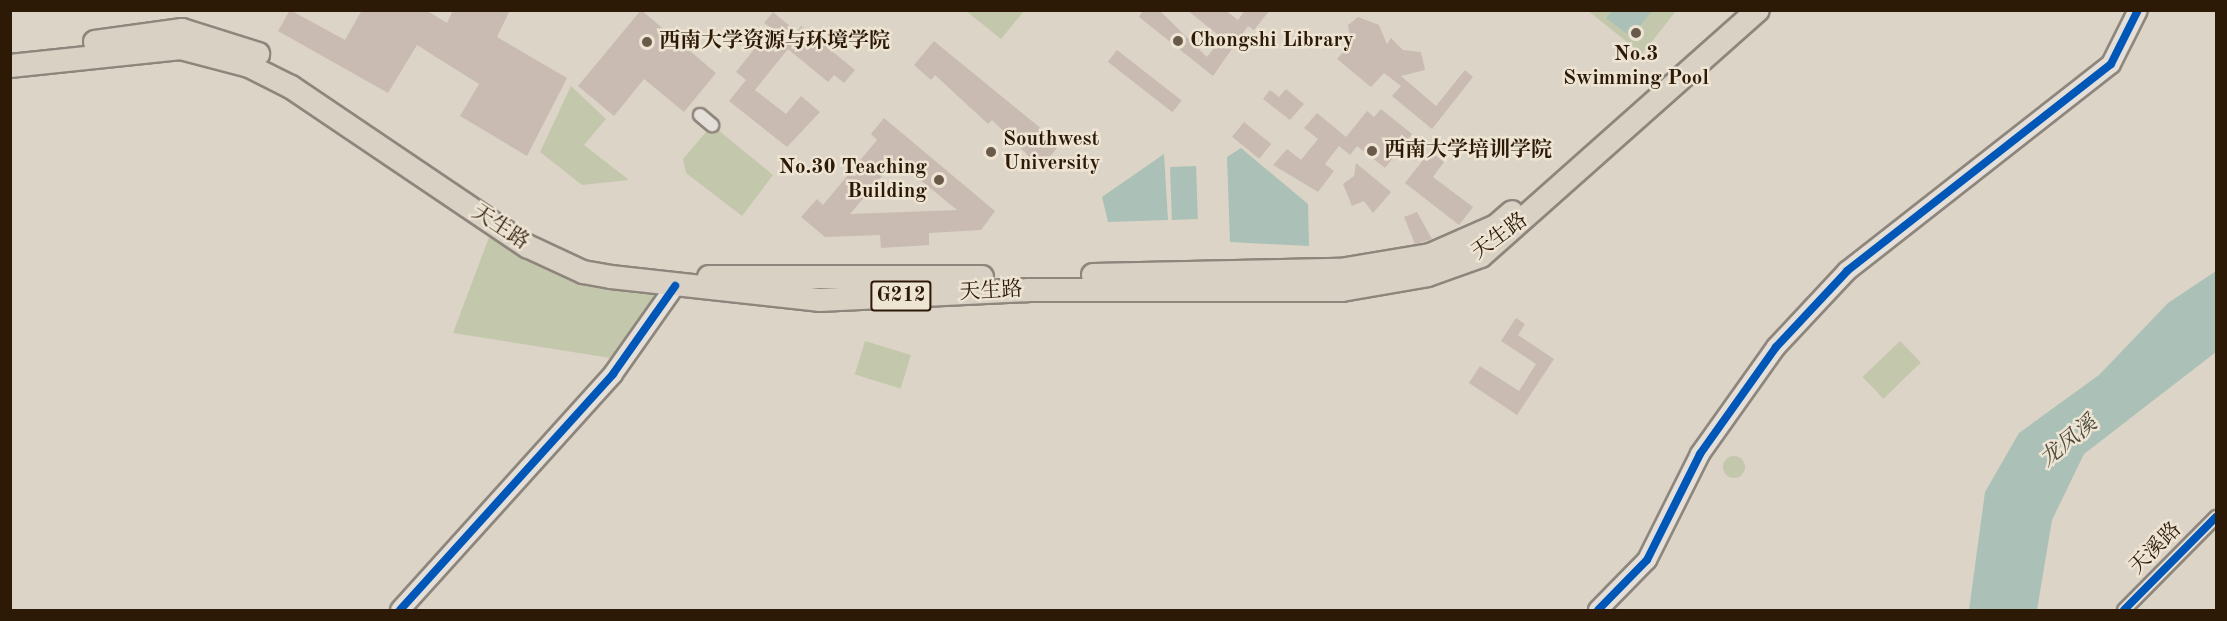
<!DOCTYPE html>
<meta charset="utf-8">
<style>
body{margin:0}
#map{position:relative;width:2227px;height:621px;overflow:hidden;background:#dcd4c6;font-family:"Old Standard TT","Noto Serif SC",serif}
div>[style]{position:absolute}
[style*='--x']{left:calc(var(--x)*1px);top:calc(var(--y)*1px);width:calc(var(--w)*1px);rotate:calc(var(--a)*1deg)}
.green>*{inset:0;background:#c3c8ac;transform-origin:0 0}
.round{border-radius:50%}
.water>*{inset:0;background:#abc1b7;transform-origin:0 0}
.building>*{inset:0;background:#c9bbb1;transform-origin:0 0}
.roads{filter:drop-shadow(2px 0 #8e867c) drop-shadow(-2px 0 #8e867c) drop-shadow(0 2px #8e867c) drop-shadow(0 -2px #8e867c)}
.street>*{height:12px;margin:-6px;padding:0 6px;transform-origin:6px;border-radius:6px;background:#e4e0d9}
.secondary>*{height:18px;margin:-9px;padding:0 9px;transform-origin:9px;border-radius:9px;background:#e4e0d9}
.highway>*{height:22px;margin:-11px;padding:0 11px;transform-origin:11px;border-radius:11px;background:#d8d1c4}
.cycleway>*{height:8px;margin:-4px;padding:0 4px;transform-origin:4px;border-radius:4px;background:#0057b8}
.dots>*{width:16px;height:16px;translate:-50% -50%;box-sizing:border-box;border:3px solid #eee4d4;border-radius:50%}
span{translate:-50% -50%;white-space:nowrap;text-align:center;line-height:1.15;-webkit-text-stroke:5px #eee4d4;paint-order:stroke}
.shield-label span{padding:2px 4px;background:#eee4d4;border:2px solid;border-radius:4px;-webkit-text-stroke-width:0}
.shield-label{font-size:20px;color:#2c1906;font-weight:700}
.poi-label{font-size:21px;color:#2c1906;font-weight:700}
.left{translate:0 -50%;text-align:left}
.right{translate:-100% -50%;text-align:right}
.street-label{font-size:21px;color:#2c1906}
.water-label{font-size:22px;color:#4c4939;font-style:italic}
.frame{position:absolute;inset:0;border:12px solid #2c1906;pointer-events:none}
</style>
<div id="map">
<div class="green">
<i style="clip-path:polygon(1587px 10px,1676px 11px,1642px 54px)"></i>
<i style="clip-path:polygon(966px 11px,1024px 11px,1001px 39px)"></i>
<i style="clip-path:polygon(571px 86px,606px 119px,584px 145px,629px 180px,582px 185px,540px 152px)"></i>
<i style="clip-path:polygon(712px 125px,773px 175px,742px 216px,686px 173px,683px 159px)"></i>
<i style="clip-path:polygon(494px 224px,527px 246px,675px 286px,623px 360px,453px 333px)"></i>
<i style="left:865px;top:341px;width:48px;height:35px;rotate:17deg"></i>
<i style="left:1900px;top:341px;width:30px;height:52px;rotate:46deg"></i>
<i class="round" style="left:1723px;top:456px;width:22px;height:22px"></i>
</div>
<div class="water">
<i style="clip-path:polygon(1612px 11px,1612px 10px,1652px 11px,1631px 37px,1606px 18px)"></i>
<i style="clip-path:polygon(1241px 148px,1308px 204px,1309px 246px,1230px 242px,1227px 157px)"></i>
<i style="clip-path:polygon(1164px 154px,1168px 220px,1108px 222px,1102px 197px)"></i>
<i style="left:1196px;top:166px;width:53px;height:26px;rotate:88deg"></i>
<i style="clip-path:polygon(2216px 271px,2216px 352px,2084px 454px,2052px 520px,2037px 610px,1969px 610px,1985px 492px,2019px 433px,2099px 375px,2168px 303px)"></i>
</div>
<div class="building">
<i style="clip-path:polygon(290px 10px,345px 40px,362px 10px,426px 10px,447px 23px,453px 10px,510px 10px,497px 37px,567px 78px,527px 156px,460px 116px,479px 84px,436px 57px,417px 45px,388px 93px,278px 31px)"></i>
<i style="clip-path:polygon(641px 10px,716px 73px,684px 112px,644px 79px,614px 116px,578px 86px)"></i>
<i style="clip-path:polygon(1143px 10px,1159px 10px,1207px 57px,1222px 38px,1187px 10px,1225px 10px,1238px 20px,1245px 10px,1270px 10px,1254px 30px,1248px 26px,1213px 76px,1139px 17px)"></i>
<i style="clip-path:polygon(773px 12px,797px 32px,801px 26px,855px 70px,844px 83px,834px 75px,828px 82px,788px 49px,755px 90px,786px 114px,801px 96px,820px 112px,787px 147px,729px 101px,746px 80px,736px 72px,771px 28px,764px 23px)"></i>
<i style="clip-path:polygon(1358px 17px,1379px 25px,1387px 44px,1391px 38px,1403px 50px,1421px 52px,1425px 70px,1401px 76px,1436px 106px,1465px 70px,1473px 77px,1432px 129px,1392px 96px,1401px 86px,1384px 73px,1371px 87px,1337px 59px,1351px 43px,1348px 25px)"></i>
<i style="clip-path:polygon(934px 41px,1060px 144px,1041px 168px,992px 120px,988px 124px,935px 75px,931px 80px,914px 65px)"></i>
<i style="left:1117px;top:50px;width:82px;height:15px;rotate:38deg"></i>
<i style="clip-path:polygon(1286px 89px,1304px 104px,1290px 120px,1263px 99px,1270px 90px,1279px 97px)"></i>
<i style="clip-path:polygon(1381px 109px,1412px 134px,1385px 168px,1357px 146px,1350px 155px,1339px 146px,1325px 164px,1334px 171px,1318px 192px,1273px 165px,1287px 149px,1301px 160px,1318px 139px,1304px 128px,1317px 113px,1346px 137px,1367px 111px,1374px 117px)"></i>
<i style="clip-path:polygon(evenodd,884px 118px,995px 211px,981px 230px,929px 233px,929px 245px,881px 248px,880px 235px,825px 237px,801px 217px,817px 199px,823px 205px,877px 140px,871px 134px,884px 118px,896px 160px,957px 210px,850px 214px,896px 160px)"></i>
<i style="left:1244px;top:122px;width:35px;height:19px;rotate:39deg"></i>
<i style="clip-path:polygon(1430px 151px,1444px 162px,1433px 177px,1473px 207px,1459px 225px,1405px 183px)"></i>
<i style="clip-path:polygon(1356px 163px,1391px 192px,1373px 213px,1364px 201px,1352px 206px,1343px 184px,1354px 176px)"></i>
<i style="clip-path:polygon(1417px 212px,1432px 239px,1415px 244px,1404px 217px)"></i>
<i style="clip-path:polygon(1516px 318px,1525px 324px,1518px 335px,1554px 359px,1517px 415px,1469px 383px,1480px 366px,1519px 391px,1536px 364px,1501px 341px)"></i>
</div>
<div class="roads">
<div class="street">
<i style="--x:700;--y:115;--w:16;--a:40"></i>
<i style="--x:2124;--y:610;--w:131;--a:-45.3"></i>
</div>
<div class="secondary">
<i style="--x:400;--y:610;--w:318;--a:-47.9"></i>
<i style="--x:613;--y:374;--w:108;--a:-54.8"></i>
<i style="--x:1598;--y:610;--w:70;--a:-45.6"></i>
<i style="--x:1647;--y:560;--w:119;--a:-63.4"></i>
<i style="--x:1700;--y:454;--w:131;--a:-54.6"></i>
<i style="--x:1776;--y:347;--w:104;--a:-46.9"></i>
<i style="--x:1847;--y:271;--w:335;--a:-38.1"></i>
<i style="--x:2111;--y:64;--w:60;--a:-63.4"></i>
</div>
<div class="highway">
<i style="--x:95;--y:42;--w:88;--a:-7.9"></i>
<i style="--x:182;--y:30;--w:80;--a:17.5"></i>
<i style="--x:10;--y:66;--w:172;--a:-6"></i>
<i style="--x:181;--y:48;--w:70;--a:14.8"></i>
<i style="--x:249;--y:66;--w:47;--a:26.6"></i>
<i style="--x:291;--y:87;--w:285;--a:34"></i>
<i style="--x:527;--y:246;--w:62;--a:24.9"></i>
<i style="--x:583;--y:272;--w:28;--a:10"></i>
<i style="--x:611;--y:277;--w:209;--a:6.3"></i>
<i style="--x:819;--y:300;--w:209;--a:-2.7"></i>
<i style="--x:1028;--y:290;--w:314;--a:0"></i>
<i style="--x:1342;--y:290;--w:87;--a:-9.9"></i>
<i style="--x:1428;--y:275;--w:56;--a:-19.7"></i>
<i style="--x:1481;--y:256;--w:370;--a:-41.6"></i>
<i style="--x:1093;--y:275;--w:247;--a:-1.2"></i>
<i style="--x:1340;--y:270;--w:91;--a:-9.5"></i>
<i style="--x:1430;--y:255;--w:72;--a:-23.7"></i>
<i style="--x:1496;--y:226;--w:21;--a:-41"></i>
<i style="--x:709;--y:277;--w:273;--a:0"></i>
</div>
</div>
<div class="cycleway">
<i style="--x:400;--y:610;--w:318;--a:-47.9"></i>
<i style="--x:613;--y:374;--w:108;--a:-54.8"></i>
<i style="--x:1598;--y:610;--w:70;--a:-45.6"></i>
<i style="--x:1647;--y:560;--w:119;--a:-63.4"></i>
<i style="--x:1700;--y:454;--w:131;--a:-54.6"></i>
<i style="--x:1776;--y:347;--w:104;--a:-46.9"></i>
<i style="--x:1847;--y:271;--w:335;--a:-38.1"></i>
<i style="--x:2111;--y:64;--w:60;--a:-63.4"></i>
<i style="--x:2124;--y:610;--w:131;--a:-45.3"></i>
</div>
<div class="dots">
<i style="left:1636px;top:33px;background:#6a5a49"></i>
<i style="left:1178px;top:41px;background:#6a5a49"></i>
<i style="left:647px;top:42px;background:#6a5a49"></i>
<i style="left:1372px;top:151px;background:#6a5a49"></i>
<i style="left:991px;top:152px;background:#6a5a49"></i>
<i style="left:939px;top:180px;background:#6a5a49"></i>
</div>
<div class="shield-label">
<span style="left:901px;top:296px">G212</span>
</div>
<div class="poi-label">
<span class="left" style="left:1190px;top:41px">Chongshi Library</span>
<span class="left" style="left:659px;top:42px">西南大学资源与环境学院</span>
<span style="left:1636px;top:67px">No.3<br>Swimming Pool</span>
<span class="left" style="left:1003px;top:152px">Southwest<br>University</span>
<span class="left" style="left:1384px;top:151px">西南大学培训学院</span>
<span class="right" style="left:927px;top:180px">No.30 Teaching<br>Building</span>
</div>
<div class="street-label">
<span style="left:500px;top:228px;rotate:33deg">天生路</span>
<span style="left:1500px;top:237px;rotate:-36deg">天生路</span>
<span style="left:991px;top:292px;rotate:-3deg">天生路</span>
<span style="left:2156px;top:549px;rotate:-45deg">天溪路</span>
</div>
<div class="water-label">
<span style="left:2069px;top:442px;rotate:-39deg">龙凤溪</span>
</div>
<div class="frame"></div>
</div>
